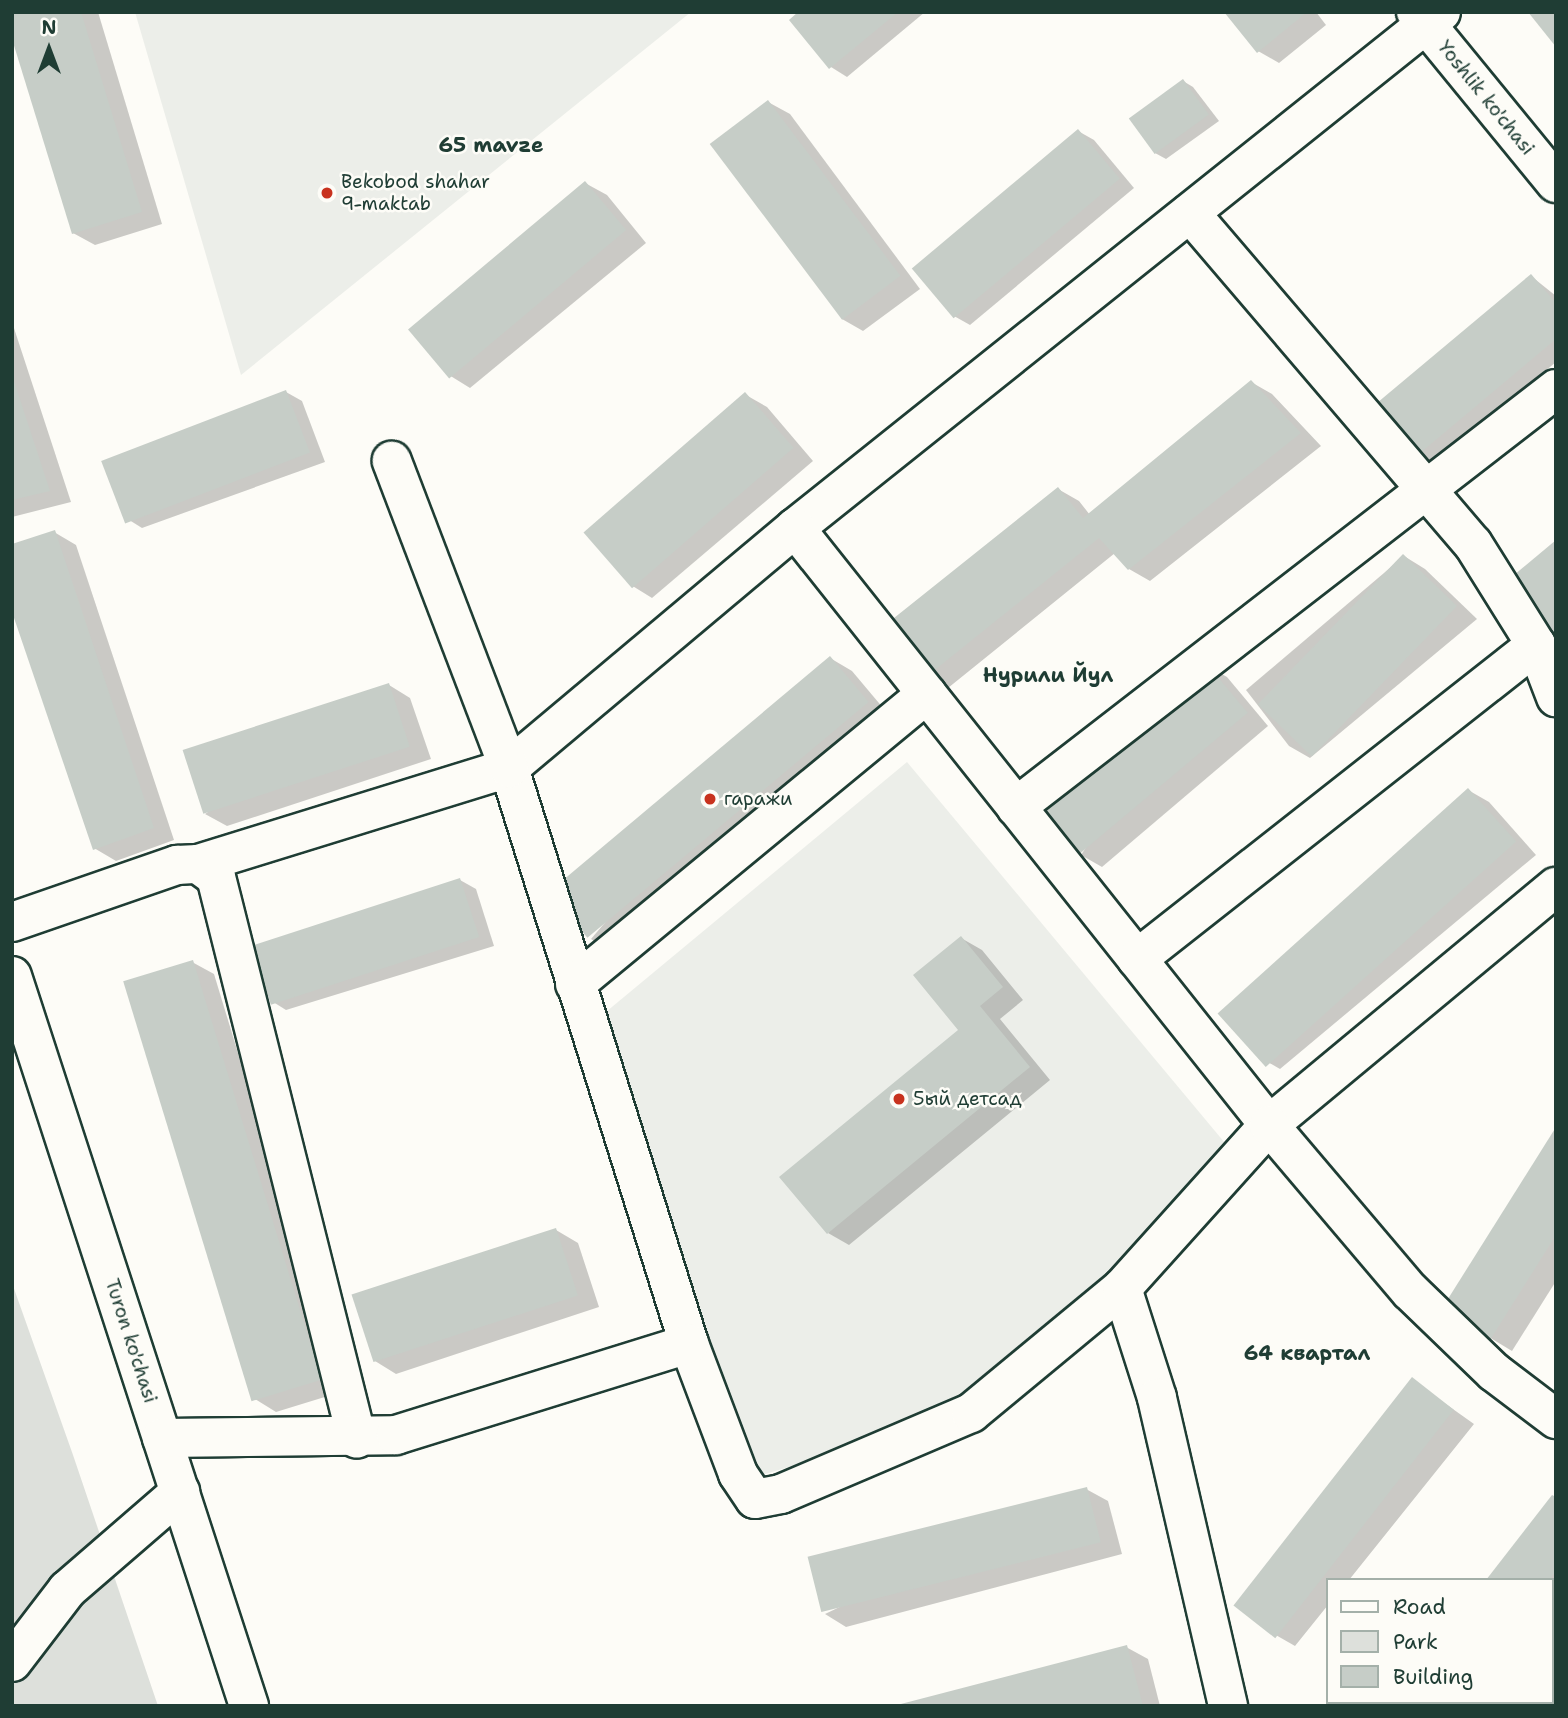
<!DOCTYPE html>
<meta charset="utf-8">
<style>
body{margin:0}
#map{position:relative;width:1568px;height:1718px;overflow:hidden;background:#fdfcf7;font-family:"Shantell Sans",sans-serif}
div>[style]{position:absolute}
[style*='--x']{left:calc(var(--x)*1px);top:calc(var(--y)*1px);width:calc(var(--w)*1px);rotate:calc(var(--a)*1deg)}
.built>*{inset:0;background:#eceee9}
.green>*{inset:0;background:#dde0db}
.shadow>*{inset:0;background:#0003}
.building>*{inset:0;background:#c6cdc7;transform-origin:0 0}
.roads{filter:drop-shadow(2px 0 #1f3d34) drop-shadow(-2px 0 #1f3d34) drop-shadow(0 2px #1f3d34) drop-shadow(0 -2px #1f3d34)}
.minor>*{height:38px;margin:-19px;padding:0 19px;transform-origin:19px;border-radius:19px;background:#fdfcf7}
.dots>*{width:19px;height:19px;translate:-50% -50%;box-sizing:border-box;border:4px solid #fdfcf7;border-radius:50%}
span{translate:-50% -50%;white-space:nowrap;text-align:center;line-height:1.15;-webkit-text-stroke:5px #fdfcf7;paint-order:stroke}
.street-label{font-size:19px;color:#1f3d34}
.poi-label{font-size:19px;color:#1f3d34}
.left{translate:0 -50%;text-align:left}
.neighbourhood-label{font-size:21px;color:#1f3d34;font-weight:700}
.frame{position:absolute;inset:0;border:14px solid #1f3d34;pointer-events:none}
.legend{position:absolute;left:1326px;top:1578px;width:228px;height:126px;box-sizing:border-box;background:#fdfcf7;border:2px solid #a4b0a9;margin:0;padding:9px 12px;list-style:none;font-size:21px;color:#1f3d34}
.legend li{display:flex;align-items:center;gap:14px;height:35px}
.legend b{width:35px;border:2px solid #a4b0a9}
.north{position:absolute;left:14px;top:14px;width:70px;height:70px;-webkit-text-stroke:5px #fdfcf7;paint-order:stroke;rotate:0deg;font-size:19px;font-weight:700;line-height:28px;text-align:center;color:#1f3d34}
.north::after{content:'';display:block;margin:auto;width:24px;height:32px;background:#1f3d34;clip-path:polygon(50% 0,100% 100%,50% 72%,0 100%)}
</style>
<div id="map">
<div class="built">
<i style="clip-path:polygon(135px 12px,691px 12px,241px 375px)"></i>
<i style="clip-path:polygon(907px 762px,1245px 1167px,939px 1422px,762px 1475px,583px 1031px)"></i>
</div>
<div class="green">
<i style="clip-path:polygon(12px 1283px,73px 1455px,158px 1706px,12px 1706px)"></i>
</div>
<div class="shadow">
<i style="clip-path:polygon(12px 12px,98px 12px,162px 224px,95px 245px,73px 233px)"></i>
<i style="clip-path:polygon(801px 12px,925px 12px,847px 77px,831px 67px)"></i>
<i style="clip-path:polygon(1226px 12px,1316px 12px,1326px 25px,1279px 63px,1258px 51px)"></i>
<i style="clip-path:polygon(1183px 81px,1193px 87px,1219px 121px,1166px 159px,1155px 153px)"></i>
<i style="clip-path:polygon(768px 102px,790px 114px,920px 289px,863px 331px,842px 319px)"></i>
<i style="clip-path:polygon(1078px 131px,1094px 140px,1134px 188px,970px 325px,954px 316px)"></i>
<i style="clip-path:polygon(585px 183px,607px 195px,646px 243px,470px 388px,449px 375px)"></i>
<i style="clip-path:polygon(1531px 276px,1556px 296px,1556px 362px,1424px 471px,1408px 462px)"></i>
<i style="clip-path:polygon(12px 322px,71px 502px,12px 517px)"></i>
<i style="clip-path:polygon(1251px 382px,1272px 394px,1321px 446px,1150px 581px,1129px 569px,1115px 553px,948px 688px,927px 676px,1058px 489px,1079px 501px,1090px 515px)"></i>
<i style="clip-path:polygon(286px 392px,302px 401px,325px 462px,142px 528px,126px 518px)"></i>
<i style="clip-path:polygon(746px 395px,767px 407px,813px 461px,652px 598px,631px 585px)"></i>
<i style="clip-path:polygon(54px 532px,76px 545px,174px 840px,116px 861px,94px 848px)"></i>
<i style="clip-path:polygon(1404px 556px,1425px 569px,1477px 619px,1310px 758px,1289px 746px,1246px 690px)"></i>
<i style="clip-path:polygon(830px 658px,852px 671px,889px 715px,612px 952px,591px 939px)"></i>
<i style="clip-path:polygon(1206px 665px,1227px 677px,1268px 726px,1102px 867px,1081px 855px)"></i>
<i style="clip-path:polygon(389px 685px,410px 698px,431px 759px,227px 826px,205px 814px)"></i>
<i style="clip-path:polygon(1468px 790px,1489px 802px,1536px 855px,1280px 1069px,1259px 1057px)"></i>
<i style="clip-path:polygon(460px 880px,476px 889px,494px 946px,286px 1010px,270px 1000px)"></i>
<i style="clip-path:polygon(961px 938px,982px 950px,1023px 1000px,1000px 1019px,1050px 1080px,849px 1245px,828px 1233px,961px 1030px)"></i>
<i style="clip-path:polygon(192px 962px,214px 974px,341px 1392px,276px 1412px,255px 1399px)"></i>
<i style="clip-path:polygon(1556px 1130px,1556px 1281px,1512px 1351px,1444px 1310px)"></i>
<i style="clip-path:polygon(556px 1230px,578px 1243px,599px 1307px,396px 1374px,375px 1361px)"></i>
<i style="clip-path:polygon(1412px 1380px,1474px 1424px,1349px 1580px,1328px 1580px,1328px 1605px,1295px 1646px,1274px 1634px)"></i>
<i style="clip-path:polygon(1086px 1489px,1108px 1501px,1122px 1554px,846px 1627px,825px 1614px)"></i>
<i style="clip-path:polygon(1556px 1499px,1556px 1600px,1552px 1605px,1552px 1580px,1488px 1580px)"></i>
<i style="clip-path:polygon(1126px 1647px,1148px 1659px,1160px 1706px,901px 1706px)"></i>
<i style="clip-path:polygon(1394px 1702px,1477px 1702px,1391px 1706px)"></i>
</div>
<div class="building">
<i style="clip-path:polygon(12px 12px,81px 12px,142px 212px,72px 234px,12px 39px)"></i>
<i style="clip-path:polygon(798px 12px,898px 12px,829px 69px,789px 20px)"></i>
<i style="clip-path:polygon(1224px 12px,1307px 12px,1257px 53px)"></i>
<i style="clip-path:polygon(1528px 12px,1556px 12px,1556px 47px)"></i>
<i style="left:1183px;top:79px;width:44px;height:67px;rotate:54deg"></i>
<i style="left:768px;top:100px;width:220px;height:73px;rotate:53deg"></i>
<i style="left:1078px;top:129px;width:65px;height:217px;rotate:50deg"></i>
<i style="left:585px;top:181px;width:64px;height:231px;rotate:50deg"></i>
<i style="clip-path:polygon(1531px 274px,1556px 303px,1556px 339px,1407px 464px,1365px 413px)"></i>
<i style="clip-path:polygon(12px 375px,50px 491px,12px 500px)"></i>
<i style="clip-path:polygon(1251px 380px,1301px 433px,1128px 570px,1099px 538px,926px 677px,884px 626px,1058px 487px,1083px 518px)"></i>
<i style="left:286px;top:390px;width:67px;height:198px;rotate:69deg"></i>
<i style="left:745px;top:392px;width:74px;height:214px;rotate:49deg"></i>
<i style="clip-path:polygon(55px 530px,154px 828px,93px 850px,12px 612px,12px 544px)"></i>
<i style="clip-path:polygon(1556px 540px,1556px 640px,1551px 644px,1502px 585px)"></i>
<i style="left:1403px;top:554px;width:75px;height:209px;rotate:44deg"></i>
<i style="left:830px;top:656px;width:60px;height:367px;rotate:50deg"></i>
<i style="left:1206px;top:663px;width:65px;height:221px;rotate:50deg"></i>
<i style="left:389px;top:683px;width:67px;height:217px;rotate:72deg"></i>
<i style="left:1468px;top:788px;width:72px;height:337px;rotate:48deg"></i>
<i style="left:460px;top:878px;width:62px;height:219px;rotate:72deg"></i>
<i style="clip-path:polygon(961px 936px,1003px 987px,980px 1006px,1030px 1067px,827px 1234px,779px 1177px,958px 1030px,913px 975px)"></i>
<i style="left:193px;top:960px;width:439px;height:73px;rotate:73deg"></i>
<i style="clip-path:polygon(1556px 1127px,1556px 1235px,1490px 1340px,1441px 1310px)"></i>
<i style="left:556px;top:1228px;width:71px;height:215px;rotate:72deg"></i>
<i style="left:1412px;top:1377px;width:53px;height:290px;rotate:38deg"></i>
<i style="left:1087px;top:1487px;width:57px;height:288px;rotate:76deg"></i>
<i style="clip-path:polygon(1552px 1495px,1556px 1497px,1556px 1571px,1549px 1580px,1486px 1580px)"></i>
<i style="clip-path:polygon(1127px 1645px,1143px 1706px,897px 1706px,897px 1705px)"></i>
<i style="clip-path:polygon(1392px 1702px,1454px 1702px,1389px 1706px)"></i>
</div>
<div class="roads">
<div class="minor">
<i style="--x:1416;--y:12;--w:221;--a:50.7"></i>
<i style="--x:1441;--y:12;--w:827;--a:141.38"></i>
<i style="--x:795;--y:528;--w:373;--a:140"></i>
<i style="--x:509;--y:768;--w:603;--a:72.65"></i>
<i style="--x:689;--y:1344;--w:139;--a:69.3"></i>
<i style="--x:738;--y:1474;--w:30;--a:56"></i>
<i style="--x:755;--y:1499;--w:26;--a:-11"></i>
<i style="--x:781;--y:1494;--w:207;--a:-23.1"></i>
<i style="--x:971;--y:1413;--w:196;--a:-39.6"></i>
<i style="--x:1122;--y:1288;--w:219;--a:-48"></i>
<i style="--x:1269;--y:1125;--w:373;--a:-39.7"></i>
<i style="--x:1190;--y:213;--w:435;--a:49.5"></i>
<i style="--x:1473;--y:544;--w:119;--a:58"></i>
<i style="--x:1536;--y:645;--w:56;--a:69"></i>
<i style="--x:795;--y:528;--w:762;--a:51.55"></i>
<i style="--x:1269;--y:1125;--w:218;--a:49.7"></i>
<i style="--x:1410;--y:1291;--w:117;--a:44"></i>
<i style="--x:1494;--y:1372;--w:78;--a:37.2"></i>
<i style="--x:1016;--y:807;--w:683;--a:-37.74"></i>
<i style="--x:198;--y:864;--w:325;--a:-17.2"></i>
<i style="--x:509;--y:768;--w:329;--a:-110.9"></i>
<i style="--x:12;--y:922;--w:175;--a:-19.1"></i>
<i style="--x:177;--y:865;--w:21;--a:-3"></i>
<i style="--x:198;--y:864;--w:22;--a:36"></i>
<i style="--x:216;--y:877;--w:579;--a:75.92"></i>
<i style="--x:1137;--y:959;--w:508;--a:-38.2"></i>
<i style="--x:12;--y:976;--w:768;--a:72.01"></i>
<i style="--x:575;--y:984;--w:456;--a:-39.5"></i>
<i style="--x:1122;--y:1288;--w:115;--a:72.3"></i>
<i style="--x:1157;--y:1398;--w:316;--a:77"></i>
<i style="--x:162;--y:1438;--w:234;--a:-0.7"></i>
<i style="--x:396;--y:1435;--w:307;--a:-17.3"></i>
<i style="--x:1552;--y:1653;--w:6;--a:-45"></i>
<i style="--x:12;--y:1662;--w:91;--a:-52.6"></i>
<i style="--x:67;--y:1590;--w:150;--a:-40.9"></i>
<i style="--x:1510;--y:1706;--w:5;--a:-53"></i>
</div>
</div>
<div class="dots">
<i style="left:327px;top:193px;background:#c8321e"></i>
<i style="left:710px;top:799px;background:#c8321e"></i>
<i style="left:899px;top:1099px;background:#c8321e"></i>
</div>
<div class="street-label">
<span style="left:1486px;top:98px;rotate:51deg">Yoshlik ko'chasi</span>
<span style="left:131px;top:1341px;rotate:72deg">Turon ko'chasi</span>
</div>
<div class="poi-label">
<span class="left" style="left:341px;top:193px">Bekobod shahar<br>9-maktab</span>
<span class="left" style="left:724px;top:799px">гаражи</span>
<span class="left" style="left:913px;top:1099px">5ый детсад</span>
</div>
<div class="neighbourhood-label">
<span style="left:491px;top:145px">65 mavze</span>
<span style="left:1048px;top:675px">Нурили Йул</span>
<span style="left:1307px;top:1353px">64 квартал</span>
</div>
<div class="frame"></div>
<ul class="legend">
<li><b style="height:9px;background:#fdfcf7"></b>Road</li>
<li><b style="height:19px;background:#dde0db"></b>Park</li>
<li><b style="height:19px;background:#c6cdc7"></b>Building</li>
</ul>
<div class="north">N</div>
</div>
